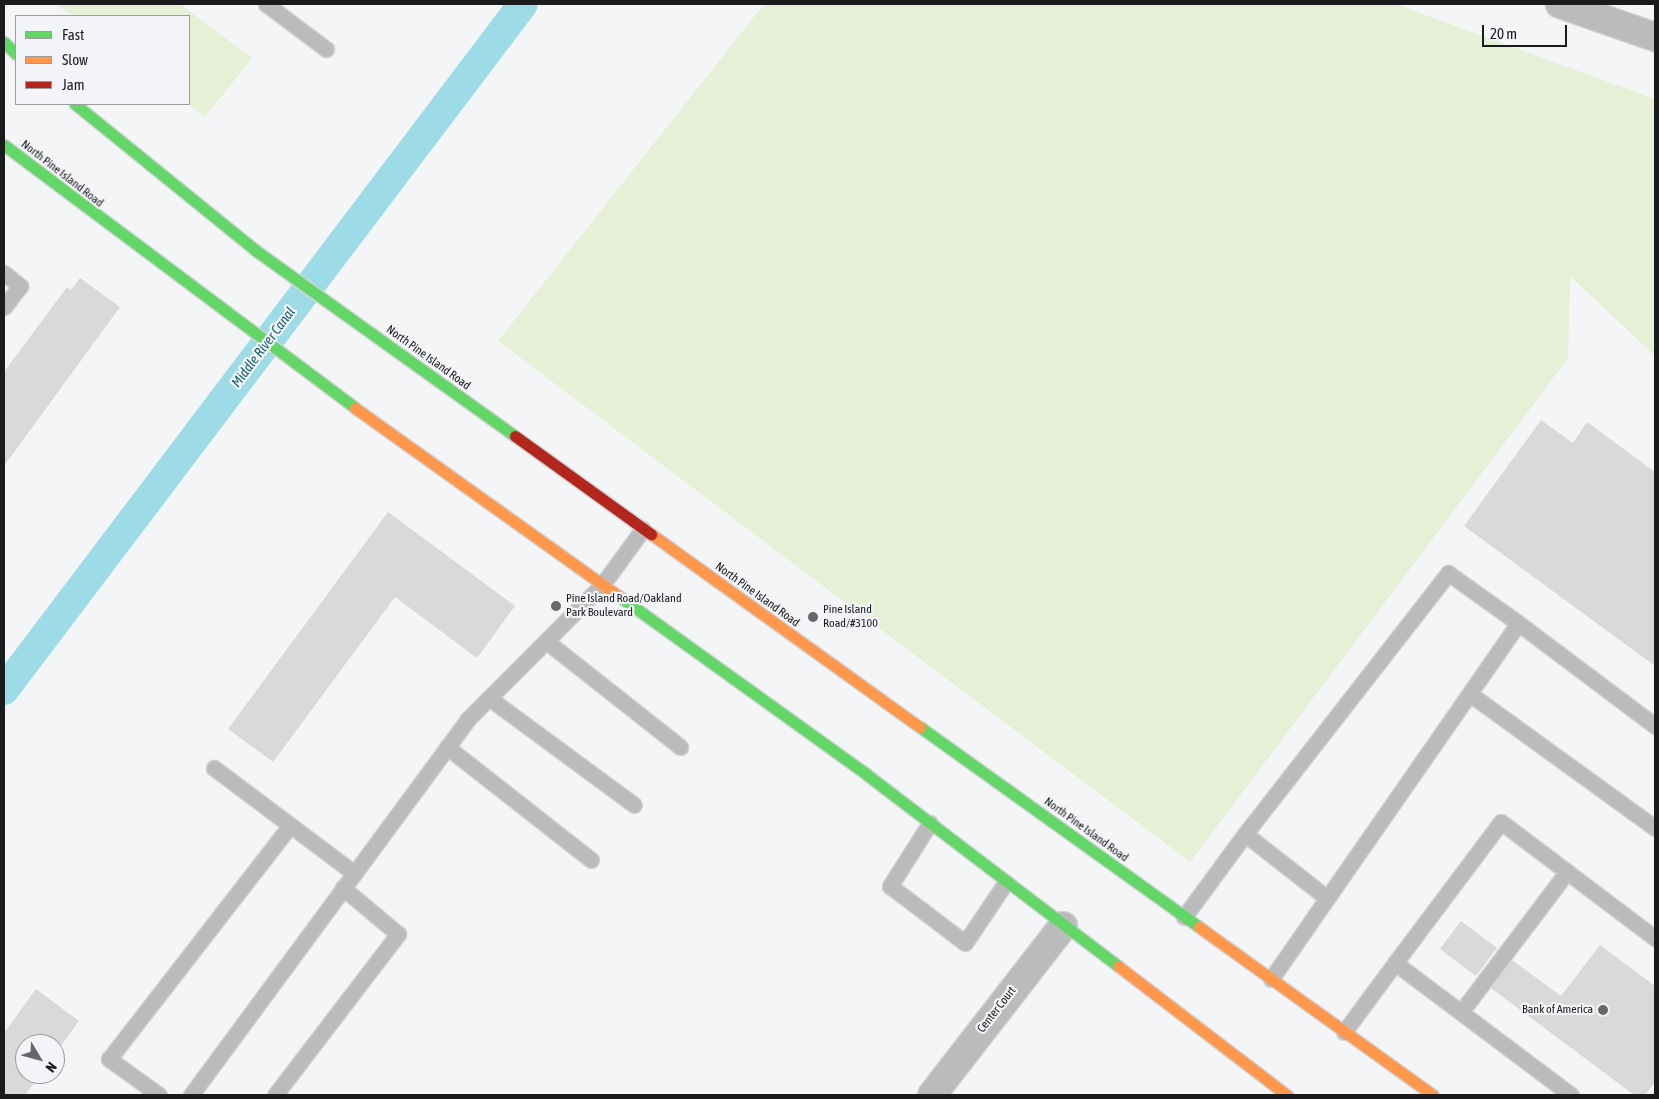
<!DOCTYPE html>
<style>
body{margin:0}
#map{position:relative;width:1659px;height:1099px;overflow:hidden;background:#f4f5f6;font-family:"Asap Condensed",sans-serif}
div>[style]{position:absolute}
[style*='--x']{left:calc(var(--x)*1px);top:calc(var(--y)*1px);width:calc(var(--w)*1px);rotate:calc(var(--a)*1deg)}
.green>*{inset:0;background:#e7efd7}
.canal>*{height:30px;margin:-15px;padding:0 15px;transform-origin:15px;border-radius:15px;background:#9ddce7}
.building>*{inset:0;background:#d8dada;transform-origin:0 0}
.roads{filter:drop-shadow(1px 0 #d1d2d3) drop-shadow(-1px 0 #d1d2d3) drop-shadow(0 1px #d1d2d3) drop-shadow(0 -1px #d1d2d3)}
.lane>*{height:15px;margin:-7.5px;padding:0 7.5px;transform-origin:7.5px;border-radius:7.5px;background:#bbb}
.street>*{height:28px;margin:-14px;padding:0 14px;transform-origin:14px;border-radius:14px;background:#bbb}
.fast>*{height:11px;margin:-5.5px;padding:0 5.5px;transform-origin:5.5px;border-radius:5.5px;background:#63d668}
.slow>*{height:11px;margin:-5.5px;padding:0 5.5px;transform-origin:5.5px;border-radius:5.5px;background:#ff974d}
.jam>*{height:11px;margin:-5.5px;padding:0 5.5px;transform-origin:5.5px;border-radius:5.5px;background:#b3261e}
.dots>*{width:14px;height:14px;translate:-50% -50%;box-sizing:border-box;border:2px solid #f3f4f7;border-radius:50%}
span{translate:-50% -50%;white-space:nowrap;text-align:center;line-height:1.15;-webkit-text-stroke:4.5px #f3f4f7;paint-order:stroke}
.street-label{font-size:12px;color:#1a1b1c}
.poi-label{font-size:12px;color:#1a1b1c}
.left{translate:0 -50%;text-align:left}
.right{translate:-100% -50%;text-align:right}
.water-label{font-size:14px;color:#145f6a;font-style:italic}
.frame{position:absolute;inset:0;border:5px solid #1a1b1c;pointer-events:none}
.legend{position:absolute;left:15px;top:15px;width:175px;height:90px;box-sizing:border-box;background:#f3f4f7;border:1px solid #9c9d9f;margin:0;padding:6px 9px;list-style:none;font-size:15px;color:#1a1b1c}
.legend li{display:flex;align-items:center;gap:10px;height:25px}
.legend b{width:25px;border:1px solid #9c9d9f}
.north{position:absolute;left:15px;top:1034px;width:50px;height:50px;box-sizing:border-box;background:#f3f4f7;border:1px solid #9c9d9f;border-radius:50%;rotate:127deg;font-size:14px;font-weight:700;line-height:20px;text-align:center;color:#1a1b1c}
.north::after{content:'';display:block;margin:auto;width:18px;height:22px;background:#666768;clip-path:polygon(50% 0,100% 100%,50% 72%,0 100%)}
.scale{position:absolute;left:1482px;top:25px;width:85px;height:22px;box-sizing:border-box;border:2px solid #1a1b1c;border-top:0;padding-left:6px;font-size:15px;line-height:18px;white-space:nowrap;color:#1a1b1c;-webkit-text-stroke:4px #f3f4f7;paint-order:stroke}
</style>
<div id="map">
<div class="green">
<i style="clip-path:polygon(56px 4px,180px 4px,252px 58px,205px 117px,188px 104px,189px 16px,72px 16px)"></i>
<i style="clip-path:polygon(764px 4px,1395px 4px,1655px 99px,1655px 356px,1570px 276px,1568px 358px,1190px 862px,498px 341px)"></i>
</div>
<div class="canal">
<i style="--x:4;--y:690;--w:860;--a:-52.89"></i>
</div>
<div class="building">
<i style="clip-path:polygon(80px 278px,120px 307px,4px 466px,4px 372px,67px 287px,71px 290px)"></i>
<i style="clip-path:polygon(1541px 420px,1573px 443px,1587px 422px,1655px 472px,1655px 666px,1464px 526px)"></i>
<i style="clip-path:polygon(388px 512px,515px 606px,477px 658px,395px 597px,273px 762px,228px 729px)"></i>
<i style="left:1461px;top:921px;width:45px;height:35px;rotate:37deg"></i>
<i style="clip-path:polygon(1600px 945px,1655px 986px,1655px 1082px,1645px 1095px,1634px 1095px,1491px 988px,1512px 960px,1561px 996px)"></i>
<i style="clip-path:polygon(36px 989px,79px 1021px,55px 1054px,55px 1044px,25px 1044px,25px 1074px,41px 1074px,25px 1095px,4px 1095px,4px 1033px)"></i>
</div>
<div class="roads">
<div class="lane">
<i style="--x:266;--y:4;--w:75;--a:36.9"></i>
<i style="--x:4;--y:273;--w:21;--a:39"></i>
<i style="--x:20;--y:286;--w:26;--a:127"></i>
<i style="--x:546;--y:641;--w:171;--a:38.3"></i>
<i style="--x:1470;--y:694;--w:228;--a:35.9"></i>
<i style="--x:489;--y:698;--w:180;--a:36.4"></i>
<i style="--x:447;--y:747;--w:183;--a:38.1"></i>
<i style="--x:214;--y:768;--w:175;--a:36.9"></i>
<i style="--x:930;--y:823;--w:75;--a:122.4"></i>
<i style="--x:890;--y:886;--w:94;--a:37.2"></i>
<i style="--x:965;--y:943;--w:73;--a:-56.1"></i>
<i style="--x:1327;--y:898;--w:104;--a:-142"></i>
<i style="--x:1245;--y:834;--w:331;--a:-52.1"></i>
<i style="--x:1448;--y:573;--w:86;--a:35.5"></i>
<i style="--x:1184;--y:917;--w:103;--a:-53.7"></i>
<i style="--x:1271;--y:979;--w:433;--a:-55.2"></i>
<i style="--x:1518;--y:623;--w:171;--a:36.9"></i>
<i style="--x:1461;--y:1012;--w:176;--a:-52.9"></i>
<i style="--x:1344;--y:1032;--w:86;--a:-53.5"></i>
<i style="--x:159;--y:1095;--w:62;--a:-144.2"></i>
<i style="--x:109;--y:1059;--w:295;--a:-52.2"></i>
<i style="--x:191;--y:1095;--w:466;--a:-53.6"></i>
<i style="--x:467;--y:720;--w:191;--a:-45"></i>
<i style="--x:602;--y:585;--w:69;--a:-53.8"></i>
<i style="--x:275;--y:1095;--w:203;--a:-52.6"></i>
<i style="--x:398;--y:934;--w:72;--a:-140.1"></i>
<i style="--x:1571;--y:1095;--w:220;--a:-143.1"></i>
<i style="--x:1395;--y:963;--w:176;--a:-53.1"></i>
<i style="--x:1501;--y:822;--w:193;--a:37"></i>
</div>
<div class="street">
<i style="--x:1560;--y:4;--w:101;--a:19.2"></i>
<i style="--x:932;--y:1095;--w:214;--a:-52.2"></i>
</div>
<div class="fast">
<i style="--x:4;--y:42;--w:17;--a:45"></i>
<i style="--x:75;--y:104;--w:232;--a:39"></i>
<i style="--x:255;--y:250;--w:320;--a:35.6"></i>
<i style="--x:4;--y:145;--w:439;--a:36.8"></i>
<i style="--x:620;--y:597;--w:303;--a:35.7"></i>
<i style="--x:866;--y:774;--w:317;--a:37.3"></i>
<i style="--x:920;--y:727;--w:343;--a:35.6"></i>
</div>
<div class="slow">
<i style="--x:355;--y:408;--w:325;--a:35.5"></i>
<i style="--x:651;--y:534;--w:331;--a:35.7"></i>
<i style="--x:1199;--y:927;--w:288;--a:35.7"></i>
<i style="--x:1118;--y:966;--w:213;--a:37.4"></i>
</div>
<div class="jam">
<i style="--x:515;--y:436;--w:168;--a:35.8"></i>
</div>
</div>
<div class="dots">
<i style="left:556px;top:606px;background:#666768"></i>
<i style="left:813px;top:617px;background:#666768"></i>
<i style="left:1603px;top:1010px;background:#666768"></i>
</div>
<div class="street-label">
<span style="left:62px;top:174px;rotate:38deg">North Pine Island Road</span>
<span style="left:428px;top:358px;rotate:36deg">North Pine Island Road</span>
<span style="left:757px;top:595px;rotate:36deg">North Pine Island Road</span>
<span style="left:1086px;top:830px;rotate:36deg">North Pine Island Road</span>
<span style="left:997px;top:1010px;rotate:-52deg">Center Court</span>
</div>
<div class="poi-label">
<span class="left" style="left:566px;top:606px">Pine Island Road/Oakland<br>Park Boulevard</span>
<span class="left" style="left:823px;top:617px">Pine Island<br>Road/#3100</span>
<span class="right" style="left:1593px;top:1010px">Bank of America</span>
</div>
<div class="water-label">
<span style="left:263px;top:347px;rotate:-53deg">Middle River Canal</span>
</div>
<div class="frame"></div>
<ul class="legend">
<li><b style="height:6px;background:#63d668"></b>Fast</li>
<li><b style="height:6px;background:#ff974d"></b>Slow</li>
<li><b style="height:6px;background:#b3261e"></b>Jam</li>
</ul>
<div class="north">N</div>
<div class="scale">20 m</div>
</div>
